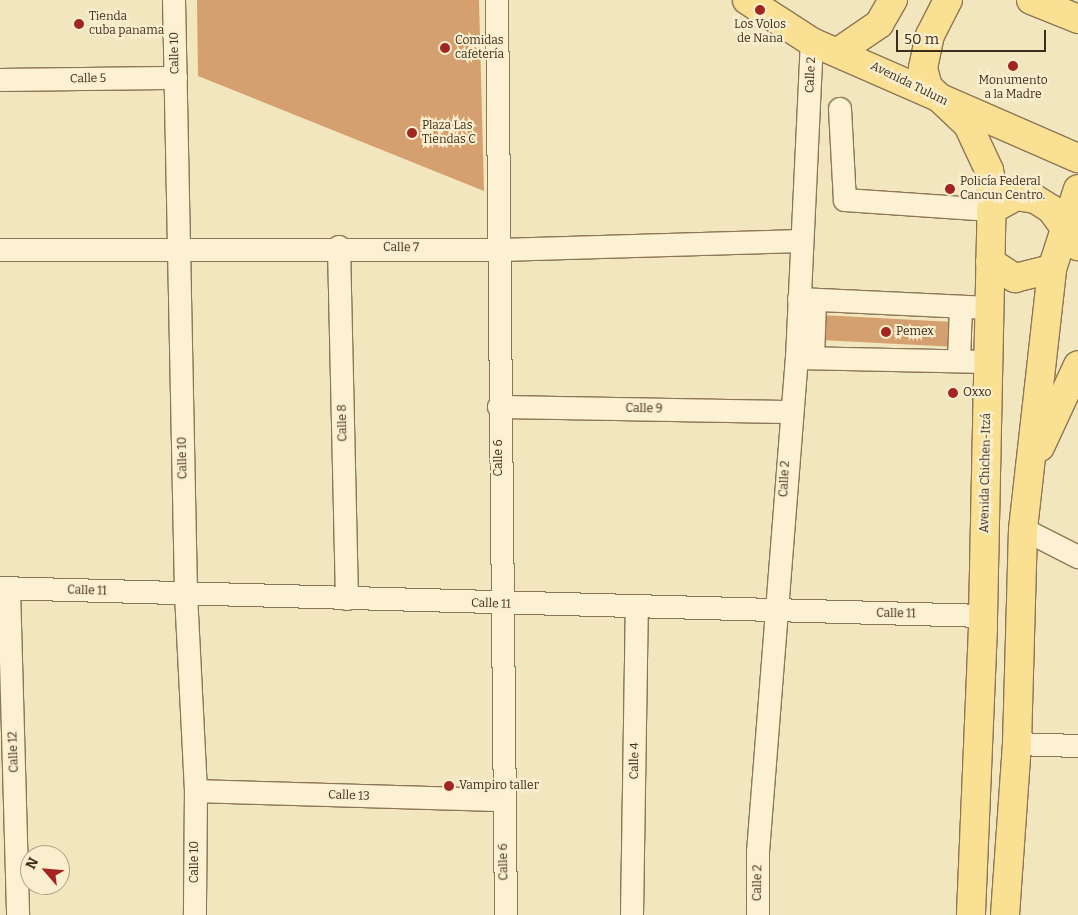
<!DOCTYPE html>
<meta charset="utf-8">
<style>
body{margin:0}
#map{position:relative;width:1078px;height:915px;overflow:hidden;background:#f2e6bf;font-family:Bitter,serif}
div>[style]{position:absolute}
[style*='--x']{left:calc(var(--x)*1px);top:calc(var(--y)*1px);width:calc(var(--w)*1px);rotate:calc(var(--a)*1deg)}
.building>*{inset:0;background:#d5a070;transform-origin:0 0}
.roads{filter:drop-shadow(1px 0 #8d7655) drop-shadow(-1px 0 #8d7655) drop-shadow(0 1px #8d7655) drop-shadow(0 -1px #8d7655)}
.minor>*{height:22px;margin:-11px;padding:0 11px;transform-origin:11px;border-radius:11px;background:#fcf2d3}
.major>*{height:28px;margin:-14px;padding:0 14px;transform-origin:14px;border-radius:14px;background:#fae092}
.dots>*{width:14px;height:14px;translate:-50% -50%;box-sizing:border-box;border:2px solid #f9efcf;border-radius:50%}
span{translate:-50% -50%;white-space:nowrap;text-align:center;line-height:1.15;-webkit-text-stroke:4px #f9efcf;paint-order:stroke}
.poi-label{font-size:12px;color:#3b2c1b}
.left{translate:0 -50%;text-align:left}
.street-label{font-size:12px;color:#3b2c1b}
.north{position:absolute;left:20px;top:845px;width:50px;height:50px;box-sizing:border-box;background:#f9efcf;border:1px solid #ada187;border-radius:50%;rotate:297deg;font-size:14px;font-weight:700;line-height:20px;text-align:center;color:#3b2c1b}
.north::after{content:'';display:block;margin:auto;width:18px;height:22px;background:#a2251f;clip-path:polygon(50% 0,100% 100%,50% 72%,0 100%)}
.scale{position:absolute;left:896px;top:30px;width:150px;height:22px;box-sizing:border-box;border:2px solid #3b2c1b;border-top:0;padding-left:6px;font-size:15px;line-height:18px;white-space:nowrap;color:#3b2c1b;-webkit-text-stroke:4px #f9efcf;paint-order:stroke}
</style>
<div id="map">
<div class="building">
<i style="clip-path:polygon(197px 0,479px 0,484px 191px,198px 76px)"></i>
<i style="left:821px;top:315px;width:132px;height:25px;rotate:3deg"></i>
</div>
<div class="roads">
<div class="minor">
<i style="--x:174;--y:0;--w:594;--a:88.84"></i>
<i style="--x:186;--y:594;--w:197;--a:87.1"></i>
<i style="--x:196;--y:791;--w:124;--a:90.5"></i>
<i style="--x:497;--y:0;--w:915;--a:89.44"></i>
<i style="--x:0;--y:80;--w:176;--a:-0.7"></i>
<i style="--x:840;--y:109;--w:91;--a:86.9"></i>
<i style="--x:845;--y:200;--w:146;--a:3.9"></i>
<i style="--x:339;--y:247;--w:352;--a:88.7"></i>
<i style="--x:0;--y:250;--w:500;--a:0"></i>
<i style="--x:500;--y:250;--w:302;--a:-1.7"></i>
<i style="--x:799;--y:299;--w:190;--a:2.7"></i>
<i style="--x:797;--y:358;--w:191;--a:1.2"></i>
<i style="--x:813;--y:358;--w:58;--a:-88"></i>
<i style="--x:959;--y:361;--w:54;--a:-87.9"></i>
<i style="--x:499;--y:407;--w:290;--a:1"></i>
<i style="--x:1023;--y:529;--w:62;--a:27"></i>
<i style="--x:0;--y:588;--w:983;--a:1.63"></i>
<i style="--x:9;--y:589;--w:326;--a:88.4"></i>
<i style="--x:1017;--y:744;--w:61;--a:1.9"></i>
<i style="--x:196;--y:791;--w:307;--a:1.7"></i>
<i style="--x:632;--y:915;--w:308;--a:-89.1"></i>
<i style="--x:758;--y:915;--w:63;--a:-90"></i>
<i style="--x:758;--y:852;--w:496;--a:-85.5"></i>
<i style="--x:797;--y:358;--w:316;--a:-87.3"></i>
</div>
<div class="major">
<i style="--x:747;--y:0;--w:77;--a:32.9"></i>
<i style="--x:812;--y:42;--w:290;--a:23.6"></i>
<i style="--x:948;--y:0;--w:39;--a:117"></i>
<i style="--x:930;--y:35;--w:34;--a:102"></i>
<i style="--x:923;--y:68;--w:20;--a:75"></i>
<i style="--x:928;--y:87;--w:55;--a:43.5"></i>
<i style="--x:968;--y:125;--w:50;--a:65"></i>
<i style="--x:989;--y:170;--w:18;--a:81"></i>
<i style="--x:992;--y:188;--w:439;--a:91.2"></i>
<i style="--x:983;--y:627;--w:288;--a:92.4"></i>
<i style="--x:1031;--y:0;--w:51;--a:22"></i>
<i style="--x:838;--y:52;--w:50;--a:-34.3"></i>
<i style="--x:879;--y:24;--w:28;--a:-60"></i>
<i style="--x:991;--y:210;--w:29;--a:-29"></i>
<i style="--x:1016;--y:196;--w:19;--a:9"></i>
<i style="--x:1035;--y:199;--w:19;--a:32"></i>
<i style="--x:1051;--y:209;--w:46;--a:53.9"></i>
<i style="--x:990;--y:262;--w:30;--a:33"></i>
<i style="--x:1015;--y:278;--w:38;--a:-14"></i>
<i style="--x:1040;--y:447;--w:90;--a:-65.1"></i>
<i style="--x:1005;--y:915;--w:171;--a:-86"></i>
<i style="--x:1017;--y:744;--w:215;--a:-88.4"></i>
<i style="--x:1023;--y:529;--w:262;--a:-83.6"></i>
<i style="--x:1052;--y:269;--w:84;--a:-72"></i>
</div>
</div>
<div class="dots">
<i style="left:760px;top:10px;background:#a2251f"></i>
<i style="left:79px;top:24px;background:#a2251f"></i>
<i style="left:445px;top:48px;background:#a2251f"></i>
<i style="left:1013px;top:66px;background:#a2251f"></i>
<i style="left:412px;top:133px;background:#a2251f"></i>
<i style="left:950px;top:189px;background:#a2251f"></i>
<i style="left:886px;top:332px;background:#a2251f"></i>
<i style="left:953px;top:393px;background:#a2251f"></i>
<i style="left:449px;top:786px;background:#a2251f"></i>
</div>
<div class="poi-label">
<span class="left" style="left:89px;top:24px">Tienda<br>cuba panama</span>
<span style="left:760px;top:32px">Los Volos<br>de Nana</span>
<span class="left" style="left:455px;top:48px">Comidas<br>cafetería</span>
<span style="left:1013px;top:88px">Monumento<br>a la Madre</span>
<span class="left" style="left:422px;top:133px">Plaza Las<br>Tiendas C</span>
<span class="left" style="left:960px;top:189px">Policía Federal<br>Cancun Centro.</span>
<span class="left" style="left:896px;top:332px">Pemex</span>
<span class="left" style="left:963px;top:393px">Oxxo</span>
<span class="left" style="left:459px;top:786px">Vampiro taller</span>
</div>
<div class="street-label">
<span style="left:175px;top:53px;rotate:-91deg">Calle 10</span>
<span style="left:811px;top:75px;rotate:-87deg">Calle 2</span>
<span style="left:88px;top:79px;rotate:-1deg">Calle 5</span>
<span style="left:909px;top:84px;rotate:26deg">Avenida Tulum</span>
<span style="left:401px;top:248px;rotate:1deg">Calle 7</span>
<span style="left:644px;top:409px;rotate:1deg">Calle 9</span>
<span style="left:343px;top:423px;rotate:-91deg">Calle 8</span>
<span style="left:183px;top:458px;rotate:-91deg">Calle 10</span>
<span style="left:499px;top:458px;rotate:-90deg">Calle 6</span>
<span style="left:986px;top:473px;rotate:-89deg">Avenida Chichen-Itzá</span>
<span style="left:785px;top:479px;rotate:-87deg">Calle 2</span>
<span style="left:87px;top:591px;rotate:2deg">Calle 11</span>
<span style="left:491px;top:604px;rotate:2deg">Calle 11</span>
<span style="left:896px;top:614px;rotate:1deg">Calle 11</span>
<span style="left:14px;top:752px;rotate:-92deg">Calle 12</span>
<span style="left:635px;top:761px;rotate:-89deg">Calle 4</span>
<span style="left:349px;top:796px;rotate:2deg">Calle 13</span>
<span style="left:195px;top:862px;rotate:-90deg">Calle 10</span>
<span style="left:504px;top:862px;rotate:-91deg">Calle 6</span>
<span style="left:758px;top:883px;rotate:-89deg">Calle 2</span>
</div>
<div class="north">N</div>
<div class="scale">50 m</div>
</div>
